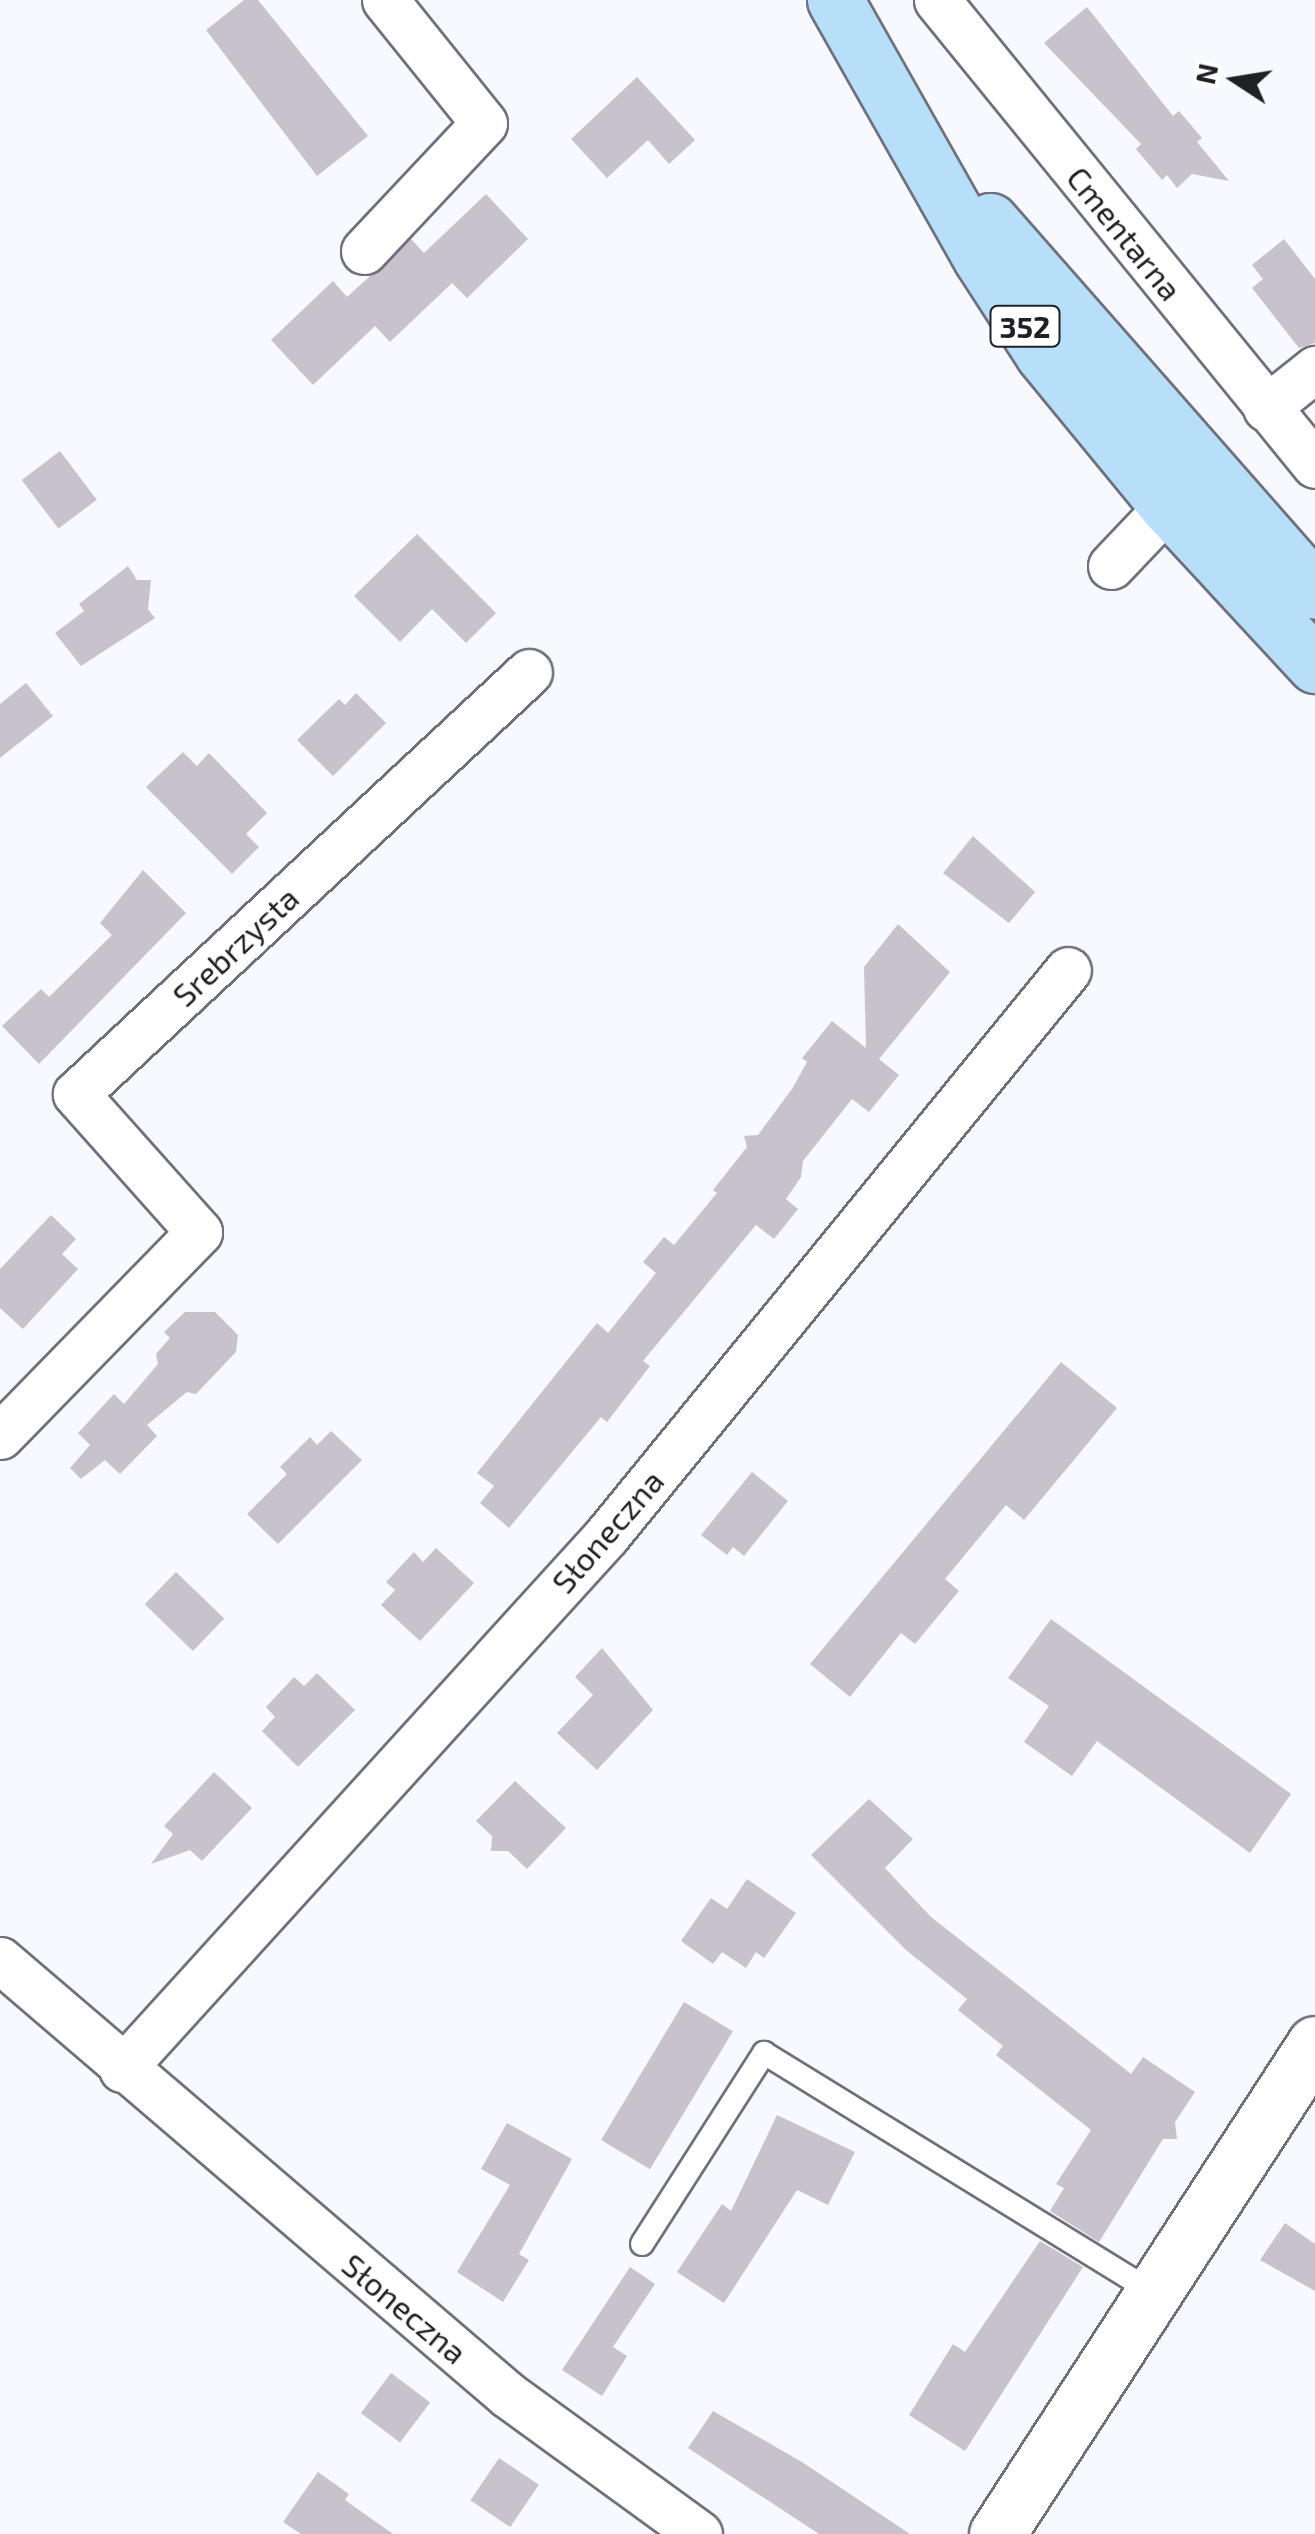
<!DOCTYPE html>
<meta charset="utf-8">
<style>
body{margin:0}
#map{position:relative;width:1315px;height:2534px;overflow:hidden;background:#f7f9fe;font-family:"Exo 2",sans-serif}
div>[style]{position:absolute}
[style*='--x']{left:calc(var(--x)*1px);top:calc(var(--y)*1px);width:calc(var(--w)*1px);rotate:calc(var(--a)*1deg)}
.building>*{inset:0;background:#c8c2cd;transform-origin:0 0}
.roads{filter:drop-shadow(2px 0 #6e717c) drop-shadow(-2px 0 #6e717c) drop-shadow(0 2px #6e717c) drop-shadow(0 -2px #6e717c)}
.service>*{height:22px;margin:-11px;padding:0 11px;transform-origin:11px;border-radius:11px;background:#fff}
.minor>*{height:45px;margin:-22.5px;padding:0 22.5px;transform-origin:22.5px;border-radius:22.5px;background:#fff}
.tertiary>*{height:55px;margin:-27.5px;padding:0 27.5px;transform-origin:27.5px;border-radius:27.5px;background:#fff}
.primary>*{height:55px;margin:-27.5px;padding:0 27.5px;transform-origin:27.5px;border-radius:27.5px;background:#b8dffa}
span{translate:-50% -50%;white-space:nowrap;text-align:center;line-height:1.15;-webkit-text-stroke:9px #fff;paint-order:stroke}
.shield-label span{padding:2px 8px;background:#fff;border:2px solid;border-radius:8px;-webkit-text-stroke-width:0}
.shield-label{font-size:30px;color:#202125;font-weight:700}
.street-label{font-size:32px;color:#202125}
.north{position:absolute;left:1185px;top:30px;width:100px;height:100px;-webkit-text-stroke:8px #fff;paint-order:stroke;rotate:282deg;font-size:28px;font-weight:700;line-height:40px;text-align:center;color:#202125}
.north::after{content:'';display:block;margin:auto;width:35px;height:45px;background:#202125;clip-path:polygon(50% 0,100% 100%,50% 72%,0 100%)}
</style>
<div id="map">
<div class="building">
<i style="clip-path:polygon(244px 0,258px 0,368px 136px,317px 176px,206px 30px)"></i>
<i style="clip-path:polygon(1087px 7px,1173px 116px,1179px 111px,1202px 138px,1197px 142px,1229px 181px,1192px 174px,1177px 188px,1167px 175px,1162px 180px,1136px 149px,1141px 144px,1044px 43px)"></i>
<i style="clip-path:polygon(637px 77px,695px 140px,669px 164px,648px 140px,607px 178px,571px 139px)"></i>
<i style="clip-path:polygon(486px 194px,528px 239px,467px 298px,452px 283px,390px 342px,375px 326px,313px 385px,271px 340px,333px 281px,347px 297px,411px 239px,424px 253px)"></i>
<i style="clip-path:polygon(1284px 239px,1315px 279px,1315px 343px,1299px 348px,1252px 288px,1263px 279px,1252px 265px)"></i>
<i style="left:60px;top:451px;width:61px;height:48px;rotate:53deg"></i>
<i style="clip-path:polygon(417px 534px,496px 613px,466px 643px,432px 609px,400px 642px,354px 596px)"></i>
<i style="clip-path:polygon(128px 566px,137px 580px,151px 580px,148px 609px,155px 618px,81px 666px,55px 633px,84px 611px,79px 604px)"></i>
<i style="clip-path:polygon(26px 683px,53px 716px,0 758px,0 704px)"></i>
<i style="clip-path:polygon(356px 693px,386px 723px,333px 776px,297px 740px,339px 699px,345px 705px)"></i>
<i style="clip-path:polygon(183px 752px,197px 766px,209px 753px,267px 813px,246px 834px,259px 847px,232px 874px,146px 787px)"></i>
<i style="clip-path:polygon(973px 836px,1035px 892px,1009px 923px,943px 873px)"></i>
<i style="clip-path:polygon(143px 870px,186px 913px,39px 1064px,2px 1026px,41px 989px,49px 997px,112px 935px,100px 923px)"></i>
<i style="clip-path:polygon(898px 924px,950px 972px,879px 1059px,899px 1075px,869px 1112px,852px 1099px,803px 1161px,801px 1177px,786px 1199px,798px 1209px,774px 1239px,756px 1225px,643px 1361px,650px 1366px,607px 1422px,601px 1417px,509px 1528px,480px 1503px,494px 1486px,477px 1473px,597px 1323px,608px 1333px,656px 1273px,643px 1262px,664px 1237px,674px 1245px,717px 1193px,713px 1190px,747px 1147px,744px 1136px,758px 1135px,792px 1089px,807px 1062px,802px 1058px,832px 1021px,866px 1048px,864px 967px)"></i>
<i style="clip-path:polygon(51px 1215px,76px 1239px,62px 1254px,78px 1269px,23px 1329px,0 1308px,0 1269px)"></i>
<i style="clip-path:polygon(185px 1312px,215px 1312px,238px 1335px,236px 1352px,196px 1394px,187px 1392px,147px 1425px,157px 1436px,120px 1474px,105px 1460px,81px 1479px,70px 1468px,90px 1445px,78px 1433px,114px 1394px,124px 1404px,158px 1364px,156px 1354px,170px 1338px,164px 1332px)"></i>
<i style="clip-path:polygon(1061px 1362px,1117px 1408px,1024px 1520px,1006px 1505px,945px 1579px,959px 1591px,915px 1644px,901px 1633px,850px 1697px,810px 1664px)"></i>
<i style="clip-path:polygon(331px 1431px,362px 1460px,278px 1544px,247px 1514px,287px 1474px,280px 1467px,310px 1437px,317px 1445px)"></i>
<i style="clip-path:polygon(752px 1472px,788px 1501px,744px 1556px,733px 1547px,727px 1555px,701px 1535px)"></i>
<i style="clip-path:polygon(436px 1548px,474px 1583px,420px 1641px,381px 1605px,395px 1590px,386px 1582px,414px 1552px,423px 1562px)"></i>
<i style="left:176px;top:1572px;width:67px;height:45px;rotate:44deg"></i>
<i style="clip-path:polygon(1051px 1619px,1291px 1794px,1250px 1853px,1097px 1741px,1072px 1776px,1024px 1742px,1049px 1706px,1008px 1678px)"></i>
<i style="clip-path:polygon(602px 1648px,653px 1710px,597px 1770px,557px 1733px,593px 1695px,575px 1677px)"></i>
<i style="clip-path:polygon(317px 1673px,355px 1710px,298px 1767px,262px 1731px,275px 1717px,266px 1707px,294px 1677px,304px 1686px)"></i>
<i style="clip-path:polygon(214px 1772px,252px 1808px,202px 1861px,190px 1850px,151px 1864px,173px 1834px,164px 1826px)"></i>
<i style="clip-path:polygon(515px 1781px,566px 1828px,527px 1869px,508px 1851px,491px 1851px,492px 1836px,476px 1821px)"></i>
<i style="clip-path:polygon(869px 1799px,913px 1839px,885px 1868px,931px 1917px,1131px 2074px,1143px 2057px,1195px 2092px,1175px 2122px,1177px 2139px,1163px 2139px,1099px 2242px,1050px 2211px,1064px 2188px,1056px 2184px,1091px 2130px,996px 2055px,1003px 2046px,958px 2010px,967px 1999px,906px 1950px,811px 1855px)"></i>
<i style="clip-path:polygon(747px 1879px,796px 1913px,764px 1958px,756px 1952px,746px 1968px,722px 1952px,713px 1964px,681px 1941px,711px 1898px,727px 1909px)"></i>
<i style="left:684px;top:2002px;width:57px;height:161px;rotate:31deg"></i>
<i style="clip-path:polygon(777px 2115px,855px 2152px,828px 2205px,797px 2190px,724px 2303px,677px 2272px,722px 2204px,731px 2211px)"></i>
<i style="clip-path:polygon(507px 2123px,572px 2159px,519px 2254px,529px 2260px,503px 2302px,457px 2272px,510px 2185px,481px 2169px)"></i>
<i style="clip-path:polygon(1285px 2223px,1315px 2244px,1315px 2291px,1260px 2260px)"></i>
<i style="clip-path:polygon(1040px 2241px,1083px 2267px,965px 2451px,909px 2415px,953px 2344px,965px 2352px)"></i>
<i style="clip-path:polygon(630px 2267px,655px 2284px,613px 2347px,627px 2356px,602px 2396px,562px 2370px)"></i>
<i style="left:391px;top:2373px;width:49px;height:50px;rotate:37deg"></i>
<i style="clip-path:polygon(713px 2411px,802px 2462px,910px 2534px,819px 2534px,688px 2448px)"></i>
<i style="left:499px;top:2458px;width:48px;height:51px;rotate:34deg"></i>
<i style="clip-path:polygon(318px 2472px,349px 2494px,345px 2500px,393px 2534px,301px 2534px,283px 2522px)"></i>
</div>
<div class="roads">
<div class="service">
<i style="--x:642;--y:2244;--w:227;--a:-57.4"></i>
<i style="--x:764;--y:2053;--w:459;--a:31.6"></i>
</div>
<div class="minor">
<i style="--x:937;--y:0;--w:599;--a:50.89"></i>
<i style="--x:364;--y:251;--w:175;--a:-46.8"></i>
<i style="--x:484;--y:123;--w:158;--a:-128.8"></i>
<i style="--x:1266;--y:408;--w:63;--a:-38.5"></i>
<i style="--x:1111;--y:566;--w:83;--a:-46.5"></i>
<i style="--x:1168;--y:506;--w:34;--a:-10"></i>
<i style="--x:0;--y:1436;--w:285;--a:-45.7"></i>
<i style="--x:199;--y:1232;--w:185;--a:-131.7"></i>
<i style="--x:76;--y:1094;--w:619;--a:-42.97"></i>
<i style="--x:0;--y:1960;--w:669;--a:40.57"></i>
<i style="--x:508;--y:2395;--w:236;--a:36"></i>
<i style="--x:122;--y:2069;--w:721;--a:-47.75"></i>
<i style="--x:607;--y:1535;--w:729;--a:-50.79"></i>
</div>
<div class="tertiary">
<i style="--x:997;--y:2534;--w:584;--a:-57.02"></i>
</div>
<div class="primary">
<i style="--x:835;--y:0;--w:296;--a:60.5"></i>
<i style="--x:981;--y:258;--w:114;--a:57.1"></i>
<i style="--x:1043;--y:354;--w:197;--a:50.6"></i>
<i style="--x:1168;--y:506;--w:217;--a:47.2"></i>
<i style="--x:990;--y:221;--w:492;--a:48.7"></i>
</div>
</div>
<div class="shield-label">
<span style="left:1025px;top:326px">352</span>
</div>
<div class="street-label">
<span style="left:1125px;top:233px;rotate:51deg">Cmentarna</span>
<span style="left:235px;top:946px;rotate:-43deg">Srebrzysta</span>
<span style="left:607px;top:1531px;rotate:-49deg">Słoneczna</span>
<span style="left:405px;top:2308px;rotate:40deg">Słoneczna</span>
</div>
<div class="north">N</div>
</div>
